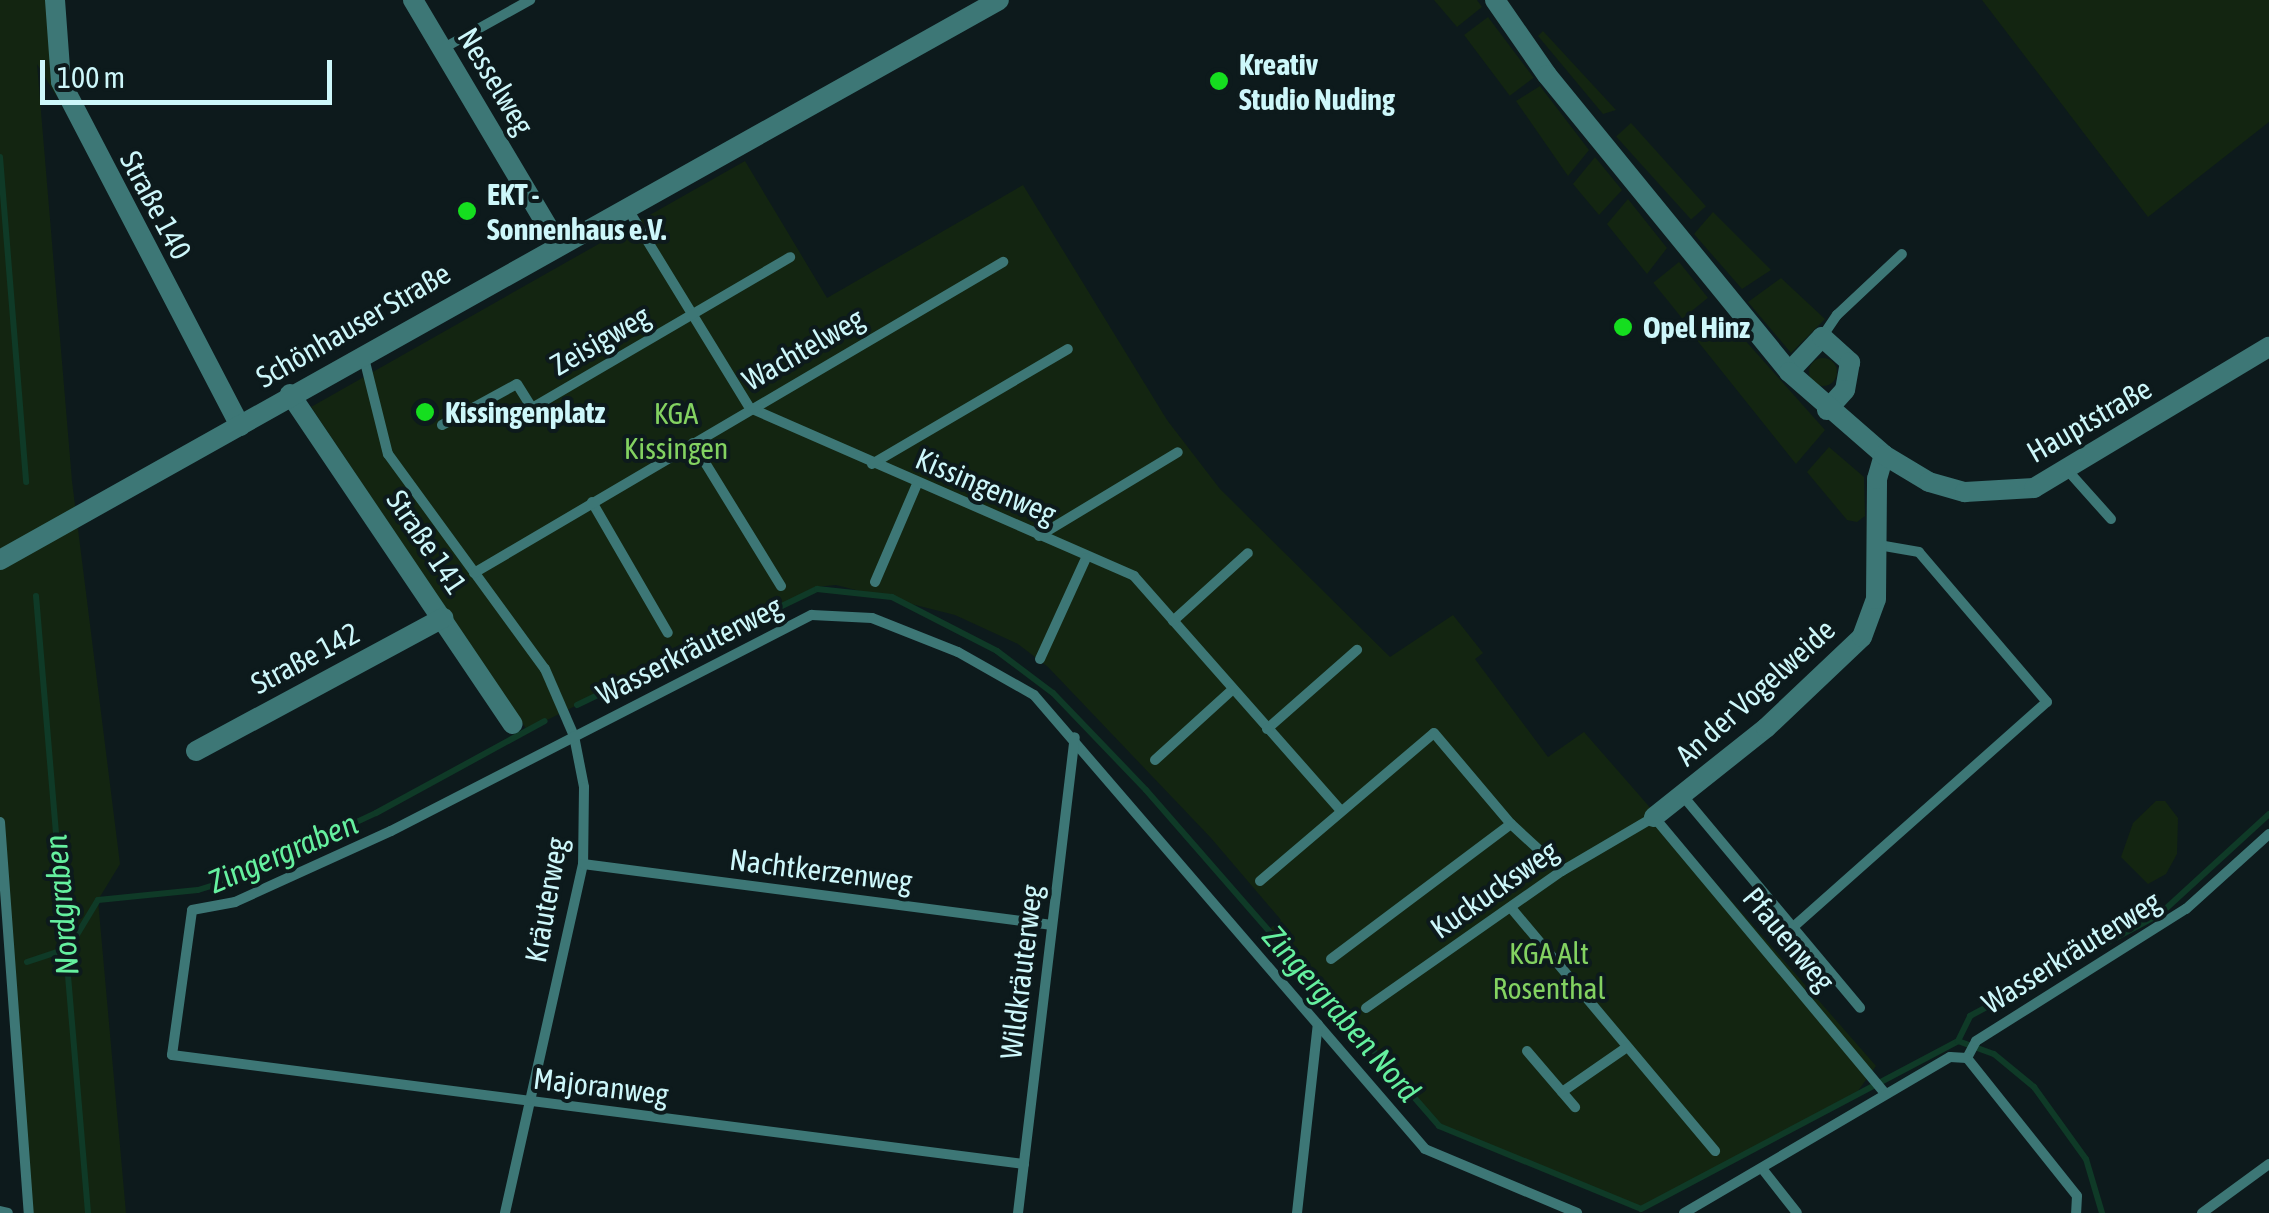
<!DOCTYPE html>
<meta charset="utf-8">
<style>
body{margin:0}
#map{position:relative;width:2269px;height:1213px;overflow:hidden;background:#0d1a1c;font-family:"Asap Condensed",sans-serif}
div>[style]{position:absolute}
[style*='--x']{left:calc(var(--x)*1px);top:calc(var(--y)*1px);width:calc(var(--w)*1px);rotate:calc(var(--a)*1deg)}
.green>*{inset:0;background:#132511;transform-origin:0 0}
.round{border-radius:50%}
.stream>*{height:6px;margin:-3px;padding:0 3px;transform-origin:3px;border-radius:3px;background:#0f3a27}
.service>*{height:10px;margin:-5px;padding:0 5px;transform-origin:5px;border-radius:5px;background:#3d7776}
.minor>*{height:20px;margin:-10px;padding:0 10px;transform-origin:10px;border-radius:10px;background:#3d7776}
.tertiary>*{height:20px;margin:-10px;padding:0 10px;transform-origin:10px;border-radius:10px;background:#3d7776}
.dots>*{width:28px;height:28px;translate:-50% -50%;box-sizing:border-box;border:5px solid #0d1a1c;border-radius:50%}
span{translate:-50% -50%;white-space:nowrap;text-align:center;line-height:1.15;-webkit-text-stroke:8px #0d1a1c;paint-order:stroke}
.poi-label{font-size:30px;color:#cdf7fa;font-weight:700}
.left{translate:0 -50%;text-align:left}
.street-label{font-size:30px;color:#cdf7fa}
.park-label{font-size:30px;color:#83d261}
.water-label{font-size:32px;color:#65f09f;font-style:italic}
.scale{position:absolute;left:40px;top:60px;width:292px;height:45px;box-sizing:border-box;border:5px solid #cdf7fa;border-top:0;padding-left:12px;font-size:30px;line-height:35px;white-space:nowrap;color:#cdf7fa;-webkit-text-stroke:8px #0d1a1c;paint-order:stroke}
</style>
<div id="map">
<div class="green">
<i style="clip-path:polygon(0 0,49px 0,57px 97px,37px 64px,72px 481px,120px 864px,98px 900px,126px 1213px,29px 1213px,0 822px)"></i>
<i style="clip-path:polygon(1434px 0,1477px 0,1482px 7px,1457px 27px)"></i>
<i style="clip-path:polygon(1982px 0,2269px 0,2269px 122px,2148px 217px)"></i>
<i style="left:1488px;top:17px;width:76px;height:30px;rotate:53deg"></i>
<i style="clip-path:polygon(1543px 31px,1616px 110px,1603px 114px,1538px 36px)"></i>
<i style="clip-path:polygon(1540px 86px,1589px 150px,1568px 176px,1516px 101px)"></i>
<i style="left:1631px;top:123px;width:112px;height:20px;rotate:48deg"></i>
<i style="clip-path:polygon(1595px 157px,1622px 190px,1599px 215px,1573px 184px)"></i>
<i style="clip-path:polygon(745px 161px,827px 298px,1023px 185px,1167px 420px,1220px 489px,1390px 657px,1453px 615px,1483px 653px,1475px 659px,1548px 757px,1584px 732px,1876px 1066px,1858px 1091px,1641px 1209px,1439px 1126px,1268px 930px,1281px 920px,1211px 838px,1048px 667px,1018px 644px,955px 615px,836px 585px,815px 587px,527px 730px,311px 407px)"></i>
<i style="clip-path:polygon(1628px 199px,1667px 248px,1647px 274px,1607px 224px)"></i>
<i style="clip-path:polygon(1713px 212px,1771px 270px,1742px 289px,1694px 234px)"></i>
<i style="left:1679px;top:262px;width:46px;height:33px;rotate:51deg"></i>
<i style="clip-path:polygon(1781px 278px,1825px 319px,1791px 353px,1748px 302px)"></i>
<i style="clip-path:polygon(1727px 320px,1825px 430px,1796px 464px,1696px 339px)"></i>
<i class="round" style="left:1809px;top:358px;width:28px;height:28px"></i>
<i style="clip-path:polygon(1829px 447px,1864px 477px,1865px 516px,1857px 522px,1847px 520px,1807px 472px)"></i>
<i style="clip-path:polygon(2156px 801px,2165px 801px,2178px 818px,2177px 854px,2166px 874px,2148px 884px,2121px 857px,2133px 823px)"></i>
</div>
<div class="stream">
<i style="--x:0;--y:157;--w:326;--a:85.4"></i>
<i style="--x:36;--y:596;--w:619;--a:85.18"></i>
<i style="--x:577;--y:705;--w:267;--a:-25.8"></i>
<i style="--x:817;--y:589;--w:75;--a:6.1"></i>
<i style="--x:892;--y:597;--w:118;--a:27.2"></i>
<i style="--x:997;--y:651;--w:70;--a:36.9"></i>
<i style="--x:1053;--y:693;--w:134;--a:46.2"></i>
<i style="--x:1146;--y:790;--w:446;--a:48.9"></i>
<i style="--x:1439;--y:1126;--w:218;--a:22.3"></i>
<i style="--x:1641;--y:1209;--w:359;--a:-27.9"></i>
<i style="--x:1958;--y:1041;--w:38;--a:20"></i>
<i style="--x:1994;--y:1054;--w:52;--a:39.5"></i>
<i style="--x:2034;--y:1087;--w:89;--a:54.2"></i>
<i style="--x:2086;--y:1159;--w:56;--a:73.5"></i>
<i style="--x:27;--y:962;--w:44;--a:-18.4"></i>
<i style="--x:69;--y:948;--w:56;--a:-58.9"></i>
<i style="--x:98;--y:900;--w:100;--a:-5.7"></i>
<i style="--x:198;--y:890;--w:41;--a:-17.1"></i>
<i style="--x:237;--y:878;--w:153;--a:-25.1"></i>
<i style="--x:376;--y:813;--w:192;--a:-28.6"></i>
<i style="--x:1958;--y:1041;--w:28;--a:-64"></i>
<i style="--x:1970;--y:1016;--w:216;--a:-28.2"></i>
<i style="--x:2160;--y:914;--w:148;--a:-42.5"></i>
</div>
<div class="service">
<i style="--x:442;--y:49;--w:101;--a:-29.1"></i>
<i style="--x:626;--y:206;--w:237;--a:58.5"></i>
<i style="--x:750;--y:408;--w:419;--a:23.6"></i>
<i style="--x:1134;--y:576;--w:313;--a:48.6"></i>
<i style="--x:1822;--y:337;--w:27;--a:-56"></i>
<i style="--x:1837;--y:315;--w:89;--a:-43.2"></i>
<i style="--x:363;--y:354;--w:103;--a:76"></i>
<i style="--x:388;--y:454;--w:266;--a:53.9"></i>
<i style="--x:545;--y:669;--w:73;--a:66.6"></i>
<i style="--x:574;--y:736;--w:52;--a:78.9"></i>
<i style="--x:584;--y:787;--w:77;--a:90.7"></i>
<i style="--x:583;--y:864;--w:358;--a:102.6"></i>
<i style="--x:442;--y:425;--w:85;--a:-28.7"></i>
<i style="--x:517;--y:384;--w:28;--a:58"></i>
<i style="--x:532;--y:408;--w:299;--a:-30.3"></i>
<i style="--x:693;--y:443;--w:168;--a:58.4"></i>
<i style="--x:872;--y:464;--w:227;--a:-30.4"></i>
<i style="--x:2069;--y:472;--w:63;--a:48.2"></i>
<i style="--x:592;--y:502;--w:151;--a:59.9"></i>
<i style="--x:1039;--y:536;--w:162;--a:-31.1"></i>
<i style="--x:474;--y:573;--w:614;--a:-30.45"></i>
<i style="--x:875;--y:582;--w:107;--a:-66.8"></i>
<i style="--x:1173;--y:621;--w:101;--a:-42.2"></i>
<i style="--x:1040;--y:659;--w:111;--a:-65.5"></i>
<i style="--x:1267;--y:729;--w:120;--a:-41.3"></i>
<i style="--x:1155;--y:760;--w:105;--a:-42.3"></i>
<i style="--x:1683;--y:796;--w:276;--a:50.1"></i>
<i style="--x:0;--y:822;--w:392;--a:85.8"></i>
<i style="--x:583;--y:864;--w:473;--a:7.4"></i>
<i style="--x:1260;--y:881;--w:228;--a:-40.4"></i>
<i style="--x:1434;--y:733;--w:119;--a:49.8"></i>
<i style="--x:1511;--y:824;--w:69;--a:42.7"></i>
<i style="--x:1512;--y:909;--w:316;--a:50"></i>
<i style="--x:1791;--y:929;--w:342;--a:-41.6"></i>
<i style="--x:2047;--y:702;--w:197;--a:-130.5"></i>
<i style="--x:1919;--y:552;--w:41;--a:-170.1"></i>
<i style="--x:1331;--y:959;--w:225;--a:-36.9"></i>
<i style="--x:1366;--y:1008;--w:239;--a:-35"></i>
<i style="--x:1562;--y:871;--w:107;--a:-30.4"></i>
<i style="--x:1654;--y:817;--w:361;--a:50.1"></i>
<i style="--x:1527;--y:1051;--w:74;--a:49.4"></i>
<i style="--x:1967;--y:1058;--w:19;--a:-62"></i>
<i style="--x:1976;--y:1041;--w:248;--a:-32.2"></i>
<i style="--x:2186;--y:909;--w:112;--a:-42.1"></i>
<i style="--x:1967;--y:1058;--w:176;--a:51.4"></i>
<i style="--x:2077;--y:1196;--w:17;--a:93"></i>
<i style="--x:1562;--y:1092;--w:79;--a:-34.7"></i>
<i style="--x:1024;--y:1164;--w:859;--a:-172.71"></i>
<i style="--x:172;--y:1055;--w:146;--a:-82.1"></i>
<i style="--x:192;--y:910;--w:44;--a:-10.5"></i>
<i style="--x:235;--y:902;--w:171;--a:-24.5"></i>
<i style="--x:391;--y:831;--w:473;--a:-27.2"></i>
<i style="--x:812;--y:615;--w:60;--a:2.9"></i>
<i style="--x:872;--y:618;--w:92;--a:21.6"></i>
<i style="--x:958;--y:652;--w:87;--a:29.5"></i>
<i style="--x:1034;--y:695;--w:599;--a:49.26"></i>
<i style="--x:1425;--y:1149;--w:165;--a:22.8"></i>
<i style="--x:1764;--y:1171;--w:53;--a:51.8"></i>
<i style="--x:0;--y:1211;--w:8;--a:14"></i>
<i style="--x:1018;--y:1213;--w:479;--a:-83.2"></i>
<i style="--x:1297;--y:1213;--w:190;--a:-83.7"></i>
<i style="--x:1684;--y:1213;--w:308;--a:-30.4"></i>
<i style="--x:1950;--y:1057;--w:17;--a:3"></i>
<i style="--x:2202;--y:1213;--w:83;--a:-36.2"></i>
</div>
<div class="minor">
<i style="--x:55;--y:0;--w:82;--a:85.8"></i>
<i style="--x:61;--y:82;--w:388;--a:62.5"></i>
<i style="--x:413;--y:0;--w:284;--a:59.3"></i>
<i style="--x:1789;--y:372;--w:48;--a:-46.7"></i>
<i style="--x:1822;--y:337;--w:38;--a:42"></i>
<i style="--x:1850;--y:362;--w:28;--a:100"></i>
<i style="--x:1845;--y:390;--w:27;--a:132"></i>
<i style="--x:290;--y:394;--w:398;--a:56"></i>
<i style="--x:196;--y:751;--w:281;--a:-28.3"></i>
<i style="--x:1654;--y:817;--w:143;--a:-38.5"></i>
<i style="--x:1766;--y:728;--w:132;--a:-43.5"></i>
<i style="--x:1862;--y:637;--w:40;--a:-69.8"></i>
<i style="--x:1876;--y:599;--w:120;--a:-89.5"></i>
<i style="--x:1877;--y:479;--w:25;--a:-74"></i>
</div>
<div class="tertiary">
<i style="--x:1495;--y:0;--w:91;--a:55.3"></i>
<i style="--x:1547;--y:75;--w:383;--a:50.8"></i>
<i style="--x:1789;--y:372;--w:126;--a:41.1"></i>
<i style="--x:1884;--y:455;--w:52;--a:31"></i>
<i style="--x:1929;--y:482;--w:37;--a:16"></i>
<i style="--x:1965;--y:492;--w:69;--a:-3.3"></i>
<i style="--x:2034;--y:488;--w:274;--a:-31"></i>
<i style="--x:0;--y:560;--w:1145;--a:-29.27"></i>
</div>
<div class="dots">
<i style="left:1219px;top:81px;background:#15de1f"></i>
<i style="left:467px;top:211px;background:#15de1f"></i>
<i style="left:1623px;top:327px;background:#15de1f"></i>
<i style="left:425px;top:412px;background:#15de1f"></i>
</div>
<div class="poi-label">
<span class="left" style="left:1239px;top:81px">Kreativ<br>Studio Nuding</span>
<span class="left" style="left:487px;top:211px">EKT -<br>Sonnenhaus e.V.</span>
<span class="left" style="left:1643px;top:327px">Opel Hinz</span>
<span class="left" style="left:445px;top:412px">Kissingenplatz</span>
</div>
<div class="street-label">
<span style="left:496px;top:81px;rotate:59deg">Nesselweg</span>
<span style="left:156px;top:205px;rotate:62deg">Straße 140</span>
<span style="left:353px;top:325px;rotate:-30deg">Schönhauser Straße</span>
<span style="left:600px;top:340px;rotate:-30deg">Zeisigweg</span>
<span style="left:803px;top:349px;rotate:-30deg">Wachtelweg</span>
<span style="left:2089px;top:420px;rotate:-30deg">Hauptstraße</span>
<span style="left:986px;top:486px;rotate:23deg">Kissingenweg</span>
<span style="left:427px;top:542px;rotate:56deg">Straße 141</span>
<span style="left:689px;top:650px;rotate:-27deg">Wasserkräuterweg</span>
<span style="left:305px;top:658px;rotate:-28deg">Straße 142</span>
<span style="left:1755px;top:692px;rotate:-42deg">An der Vogelweide</span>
<span style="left:821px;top:870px;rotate:7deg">Nachtkerzenweg</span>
<span style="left:1494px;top:889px;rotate:-35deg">Kuckucksweg</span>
<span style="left:546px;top:900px;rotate:-80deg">Kräuterweg</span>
<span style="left:1789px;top:939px;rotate:50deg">Pfauenweg</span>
<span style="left:2071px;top:952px;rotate:-32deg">Wasserkräuterweg</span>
<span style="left:1021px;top:972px;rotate:-83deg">Wildkräuterweg</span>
<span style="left:601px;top:1086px;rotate:7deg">Majoranweg</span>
</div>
<div class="park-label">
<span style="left:676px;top:430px">KGA<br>Kissingen</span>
<span style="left:1549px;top:970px">KGA Alt<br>Rosenthal</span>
</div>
<div class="water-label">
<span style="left:283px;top:853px;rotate:-23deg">Zingergraben</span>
<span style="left:62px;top:905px;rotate:-95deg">Nordgraben</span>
<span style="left:1341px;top:1014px;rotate:49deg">Zingergraben Nord</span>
</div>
<div class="scale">100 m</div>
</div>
